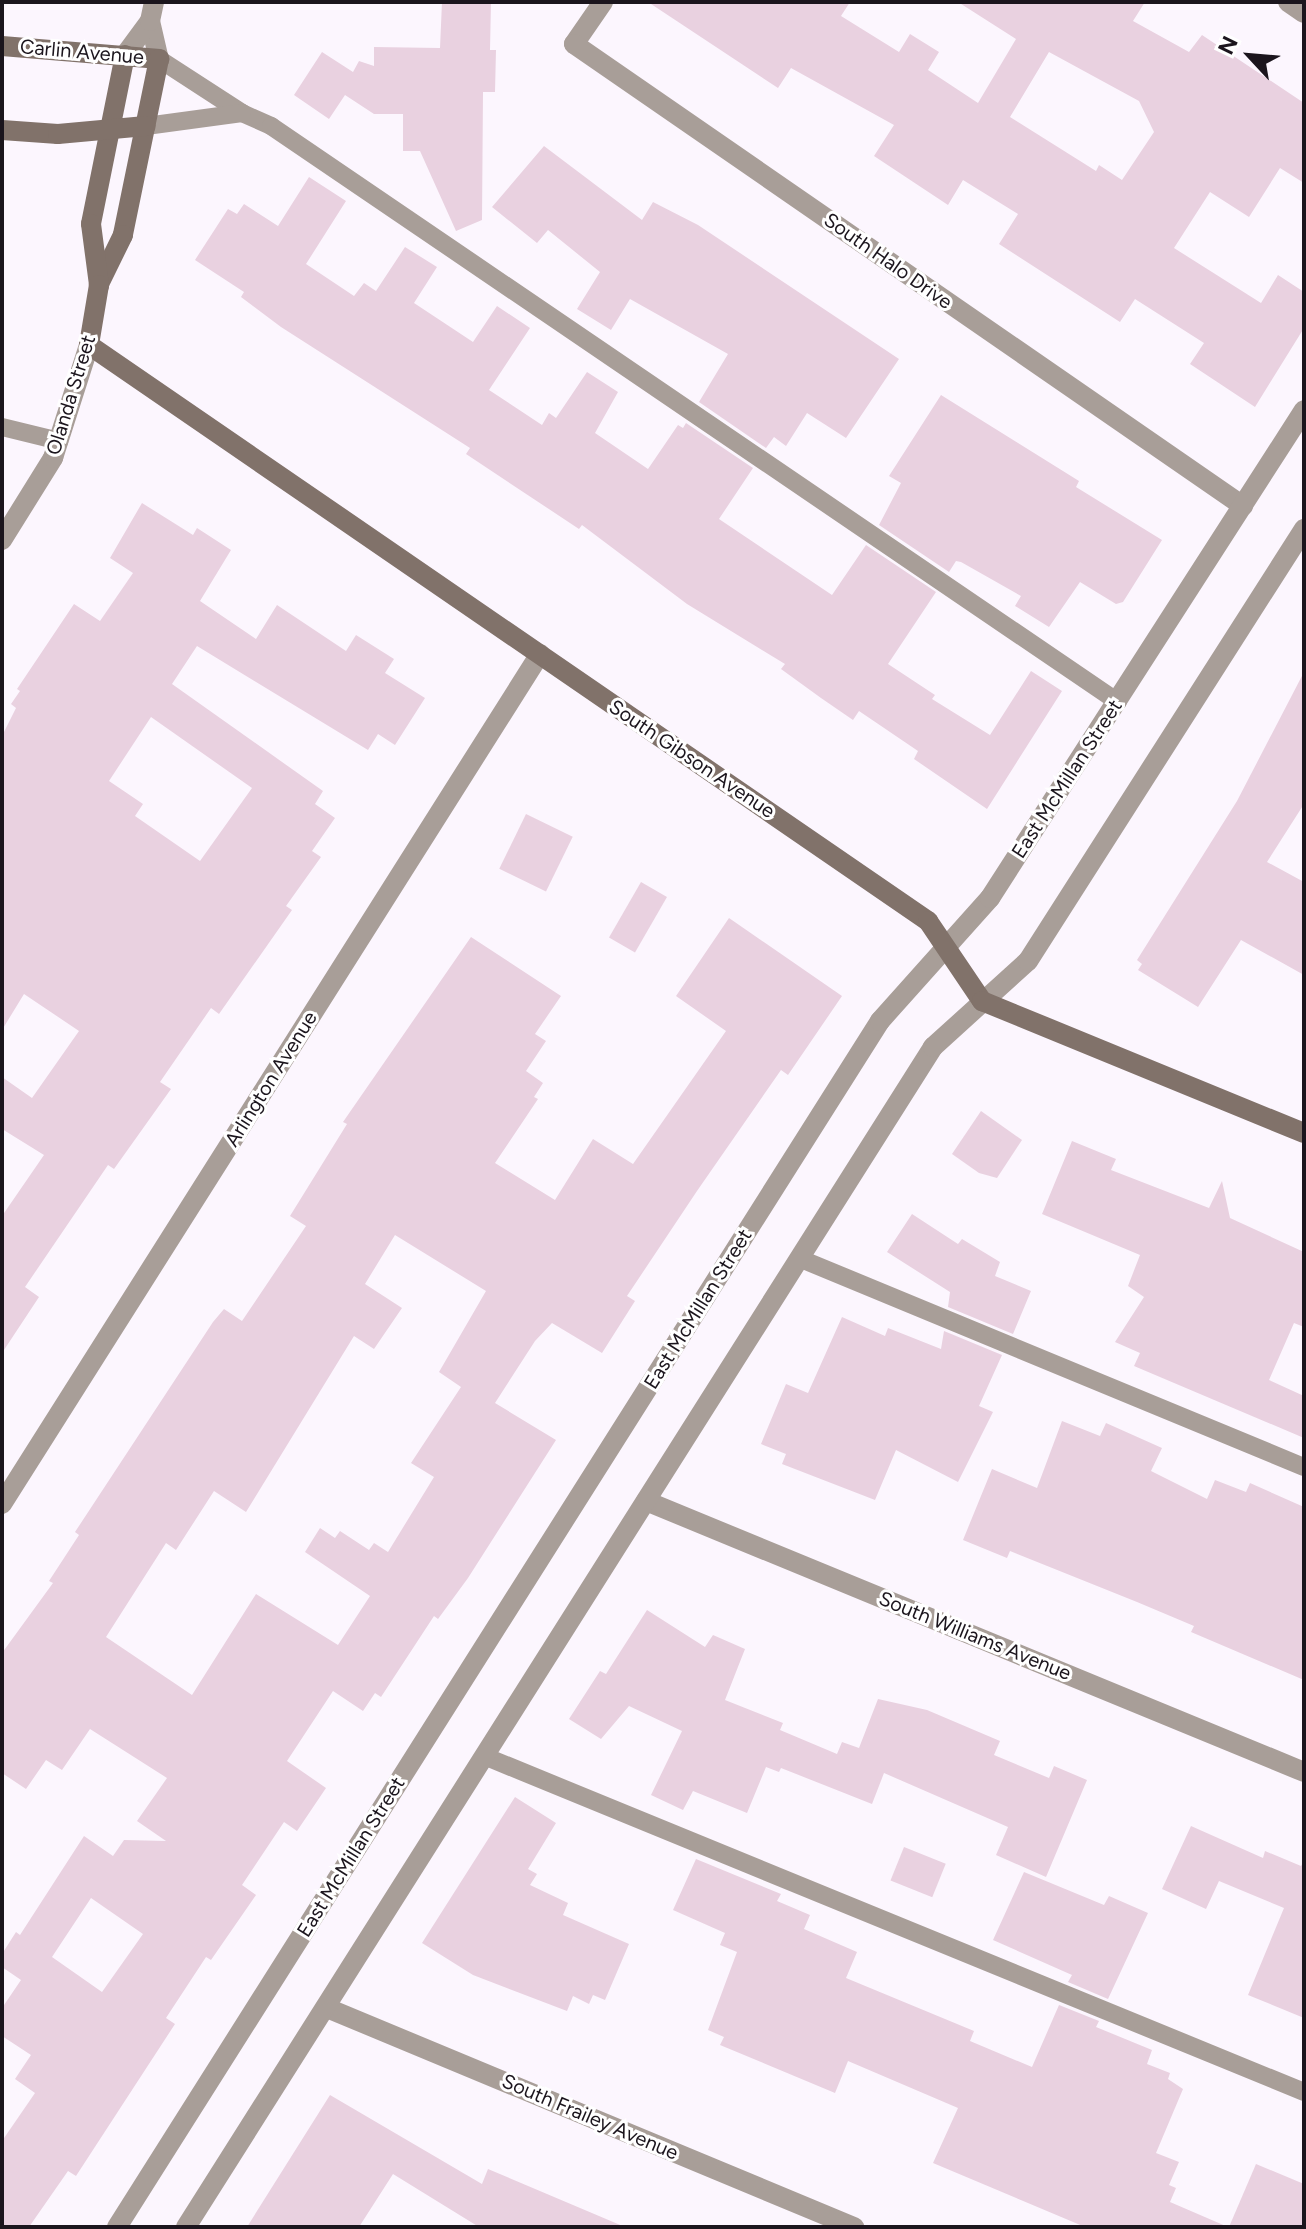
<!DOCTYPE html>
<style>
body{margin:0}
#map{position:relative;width:1306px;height:2229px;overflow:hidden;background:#fcf6fe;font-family:Figtree,sans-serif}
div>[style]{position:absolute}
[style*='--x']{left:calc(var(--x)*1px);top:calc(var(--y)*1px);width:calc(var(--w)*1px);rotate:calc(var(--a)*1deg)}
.building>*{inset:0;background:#e9d1e0;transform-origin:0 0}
.lane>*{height:18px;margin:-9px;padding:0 9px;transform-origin:9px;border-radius:9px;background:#a89e98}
.street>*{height:20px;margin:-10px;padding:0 10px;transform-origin:10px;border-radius:10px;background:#a89e98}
.secondary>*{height:20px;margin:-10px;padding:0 10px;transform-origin:10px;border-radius:10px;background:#81726a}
span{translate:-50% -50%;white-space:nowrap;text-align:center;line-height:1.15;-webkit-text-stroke:6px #fff;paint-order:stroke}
.street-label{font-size:20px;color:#1b151d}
.frame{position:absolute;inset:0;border:4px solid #1b151d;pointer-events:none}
.north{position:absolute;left:1210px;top:16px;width:80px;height:80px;-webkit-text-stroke:6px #fff;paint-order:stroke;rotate:296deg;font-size:22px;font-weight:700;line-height:32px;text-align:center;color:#1b151d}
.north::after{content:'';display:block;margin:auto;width:28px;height:36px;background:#1b151d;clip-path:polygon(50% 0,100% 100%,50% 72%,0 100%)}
</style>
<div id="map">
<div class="building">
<i style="clip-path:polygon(442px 2px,491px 2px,490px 50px,496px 50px,495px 92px,483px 92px,482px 220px,456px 231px,420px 151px,403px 151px,403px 114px,374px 114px,345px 95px,329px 119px,294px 95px,322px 52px,353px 72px,359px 61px,374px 66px,374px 47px,440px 48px)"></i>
<i style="clip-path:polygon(evenodd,648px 2px,850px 2px,841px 16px,899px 52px,910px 34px,939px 52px,928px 70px,978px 103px,1016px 39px,958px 2px,1145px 2px,1133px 21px,1189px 52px,1202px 35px,1304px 103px,1304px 183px,1280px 168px,1249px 217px,1210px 192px,1174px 248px,1261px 303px,1278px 275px,1304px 292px,1304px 328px,1255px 407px,1190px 364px,1204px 343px,1135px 299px,1120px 322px,999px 244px,1018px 214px,963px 180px,948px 205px,874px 156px,894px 125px,791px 68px,778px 88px,648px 2px,1049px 52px,1139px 101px,1154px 132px,1122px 180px,1099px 165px,1096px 171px,1010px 117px,1049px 52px)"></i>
<i style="clip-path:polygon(544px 146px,642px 220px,653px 202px,698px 225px,899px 359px,846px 438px,807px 413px,786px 446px,774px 437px,766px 448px,699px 402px,728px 354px,630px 299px,611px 330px,577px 309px,600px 272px,548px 230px,537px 243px,492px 207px)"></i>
<i style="clip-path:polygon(309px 177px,346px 201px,306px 264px,354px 296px,364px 283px,376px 291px,405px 247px,437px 267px,414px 303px,473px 342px,497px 306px,530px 328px,489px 390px,542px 425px,549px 413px,556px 418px,587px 372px,618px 392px,595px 433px,648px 469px,678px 425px,683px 428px,686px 423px,753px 468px,719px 519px,832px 595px,866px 545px,936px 592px,888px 664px,935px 695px,932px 699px,990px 735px,1031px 671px,1062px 691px,987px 809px,914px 759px,918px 751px,859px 711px,853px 720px,821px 698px,781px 669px,785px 664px,687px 604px,582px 525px,579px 529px,466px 454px,470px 448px,281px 327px,241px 297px,244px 292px,195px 260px,228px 209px,237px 214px,244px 204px,278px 226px)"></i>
<i style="clip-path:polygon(941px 395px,1079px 481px,1076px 487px,1162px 540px,1123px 602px,1116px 604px,1080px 582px,1049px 627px,1015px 606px,1021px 596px,961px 562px,956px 561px,949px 572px,879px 525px,901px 483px,889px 476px)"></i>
<i style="clip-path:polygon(evenodd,142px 503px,193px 535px,197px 528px,231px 550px,200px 601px,256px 639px,277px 605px,346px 651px,356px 635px,394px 659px,385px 673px,425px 698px,395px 745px,378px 734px,368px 750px,197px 646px,172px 684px,323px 791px,315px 804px,335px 818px,312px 851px,321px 857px,286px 906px,292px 910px,219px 1014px,211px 1008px,160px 1082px,171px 1089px,114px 1169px,108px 1165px,25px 1287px,39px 1297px,2px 1353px,2px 1216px,44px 1155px,2px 1129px,2px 1077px,32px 1098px,79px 1031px,24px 994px,2px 1030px,2px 736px,16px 708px,11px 704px,20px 691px,17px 689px,74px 604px,100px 621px,133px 573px,110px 558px,142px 503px,151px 717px,252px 788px,200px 861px,135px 816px,143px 804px,109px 781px,151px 717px)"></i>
<i style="clip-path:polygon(1304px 672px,1304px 804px,1267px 862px,1304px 882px,1304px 975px,1241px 940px,1198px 1007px,1138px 970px,1142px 964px,1137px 960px,1237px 801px)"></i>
<i style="left:526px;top:814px;width:52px;height:61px;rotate:26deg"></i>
<i style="left:641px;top:882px;width:30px;height:64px;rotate:30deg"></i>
<i style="clip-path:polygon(evenodd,729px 918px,842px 996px,788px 1075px,781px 1070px,697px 1191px,627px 1296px,635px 1301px,602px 1353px,552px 1323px,535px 1341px,495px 1403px,556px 1440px,468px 1578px,438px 1619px,434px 1616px,381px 1697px,375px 1693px,363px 1711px,333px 1691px,287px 1761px,326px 1788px,297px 1831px,284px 1822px,242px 1885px,256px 1895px,211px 1960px,206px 1957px,166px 2018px,175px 2024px,76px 2176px,68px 2171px,29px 2227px,2px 2227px,2px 2141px,35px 2093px,15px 2079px,31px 2055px,2px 2036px,2px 2008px,21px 1980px,2px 1967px,2px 1954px,16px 1932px,20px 1935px,84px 1836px,113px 1856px,124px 1840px,166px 1841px,137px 1821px,167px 1778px,90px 1729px,62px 1770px,46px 1760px,26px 1789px,2px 1773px,2px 1653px,53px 1583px,49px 1581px,79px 1535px,75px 1532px,213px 1322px,224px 1309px,242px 1321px,306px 1226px,290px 1216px,347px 1124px,343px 1122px,471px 937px,561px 996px,535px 1034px,546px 1041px,526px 1071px,543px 1083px,534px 1097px,538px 1099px,495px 1163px,555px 1200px,593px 1139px,633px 1164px,726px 1031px,676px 996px,729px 918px,395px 1235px,486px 1291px,439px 1372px,461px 1387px,411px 1463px,434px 1477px,388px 1552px,374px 1543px,369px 1550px,340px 1531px,335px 1538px,320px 1528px,305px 1552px,370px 1596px,338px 1645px,256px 1594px,192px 1695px,106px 1637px,166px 1543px,176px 1550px,214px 1491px,246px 1512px,354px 1336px,374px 1349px,402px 1308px,365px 1284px,395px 1235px,729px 918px,91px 1898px,143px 1934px,102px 1992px,52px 1957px,91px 1898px)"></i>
<i style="clip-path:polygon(981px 1111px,1022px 1140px,997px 1178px,979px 1173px,952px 1154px)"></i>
<i style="clip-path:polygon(1072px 1141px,1116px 1159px,1111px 1170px,1209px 1208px,1222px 1181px,1230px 1218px,1304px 1252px,1304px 1327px,1294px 1323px,1269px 1380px,1304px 1396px,1304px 1438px,1134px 1366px,1140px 1353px,1115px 1342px,1144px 1297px,1128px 1286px,1140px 1255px,1042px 1214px)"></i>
<i style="clip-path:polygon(912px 1214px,958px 1244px,962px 1239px,1000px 1262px,995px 1276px,1031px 1291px,1013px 1334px,948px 1307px,950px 1292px,887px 1252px)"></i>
<i style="clip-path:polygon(842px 1317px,885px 1336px,888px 1328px,941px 1349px,944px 1331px,1002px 1355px,979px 1406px,993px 1412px,958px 1482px,896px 1450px,875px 1500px,782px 1464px,786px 1454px,761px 1444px,786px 1384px,808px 1393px)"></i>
<i style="clip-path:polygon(1062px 1421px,1100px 1436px,1106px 1423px,1162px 1448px,1151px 1471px,1207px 1499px,1215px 1480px,1246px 1492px,1250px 1483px,1304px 1507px,1304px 1680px,1191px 1632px,1194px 1626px,1137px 1602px,1010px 1551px,1007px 1558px,963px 1540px,992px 1469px,1037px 1488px)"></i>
<i style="clip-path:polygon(647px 1610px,705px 1647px,713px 1635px,745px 1649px,725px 1700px,783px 1723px,780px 1730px,837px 1754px,842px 1742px,859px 1748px,878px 1699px,927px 1710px,1000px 1741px,994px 1755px,1049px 1778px,1054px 1766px,1087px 1780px,1046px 1877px,996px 1855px,1008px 1827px,884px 1773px,872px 1804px,781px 1768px,779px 1772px,766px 1767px,747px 1813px,693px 1791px,683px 1810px,651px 1795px,682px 1731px,629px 1706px,601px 1739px,569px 1719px,600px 1671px,606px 1674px)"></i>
<i style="clip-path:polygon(515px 1797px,556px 1823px,528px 1869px,537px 1874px,530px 1885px,568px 1903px,563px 1915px,629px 1944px,605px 2000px,593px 1995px,589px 2004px,573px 1996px,567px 2011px,473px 1975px,422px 1943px)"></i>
<i style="clip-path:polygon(1191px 1826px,1263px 1858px,1265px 1851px,1301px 1866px,1304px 1861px,1304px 2018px,1248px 1995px,1284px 1908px,1219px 1881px,1206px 1909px,1162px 1889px)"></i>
<i style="left:904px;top:1847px;width:45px;height:36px;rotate:22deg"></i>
<i style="clip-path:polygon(696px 1859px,781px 1894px,777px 1901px,810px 1915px,804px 1929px,857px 1952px,846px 1978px,974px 2031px,970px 2041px,1032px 2067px,1059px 2005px,1099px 2021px,1096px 2027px,1152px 2050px,1147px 2064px,1170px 2073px,1168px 2079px,1183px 2089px,1156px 2153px,1179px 2162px,1169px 2185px,1176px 2188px,1170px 2202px,1228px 2227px,1085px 2227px,933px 2163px,958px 2108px,848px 2061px,835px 2093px,720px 2045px,724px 2037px,708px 2030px,737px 1952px,720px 1945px,725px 1933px,673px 1910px)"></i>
<i style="clip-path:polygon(1024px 1872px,1104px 1905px,1109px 1896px,1148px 1913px,1108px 1999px,1068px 1982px,1072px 1975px,993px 1940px)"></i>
<i style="clip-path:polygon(330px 2095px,482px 2184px,488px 2169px,625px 2227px,479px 2227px,393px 2174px,359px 2227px,247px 2227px)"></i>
<i style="clip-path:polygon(1256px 2164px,1304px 2184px,1304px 2227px,1229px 2227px)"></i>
</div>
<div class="lane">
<i style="--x:159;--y:59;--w:99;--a:33"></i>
<i style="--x:242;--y:113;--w:32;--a:24"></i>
<i style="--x:271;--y:126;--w:1024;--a:34.22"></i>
<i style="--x:146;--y:126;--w:97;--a:-7.7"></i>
<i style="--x:2;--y:427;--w:59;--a:13.8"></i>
<i style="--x:801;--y:1259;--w:544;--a:22.47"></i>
<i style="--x:484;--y:1756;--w:886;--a:22.28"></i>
</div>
<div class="street">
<i style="--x:603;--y:2;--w:51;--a:124.6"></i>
<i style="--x:574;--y:44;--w:813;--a:34.63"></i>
<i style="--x:1288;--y:2;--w:19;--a:35"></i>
<i style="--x:150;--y:21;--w:39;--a:77"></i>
<i style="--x:125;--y:55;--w:42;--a:-53.7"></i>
<i style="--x:150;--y:21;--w:19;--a:-78"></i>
<i style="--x:2;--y:540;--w:97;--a:-58.1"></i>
<i style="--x:53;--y:458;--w:119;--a:-72.3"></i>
<i style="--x:646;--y:1501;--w:712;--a:22.38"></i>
<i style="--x:2;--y:1504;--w:1006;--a:-57.67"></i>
<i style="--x:327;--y:2008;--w:571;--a:22.57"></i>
<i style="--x:117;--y:2227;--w:1427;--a:-57.68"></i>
<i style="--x:880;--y:1021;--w:165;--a:-48.2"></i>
<i style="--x:990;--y:898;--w:580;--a:-57.24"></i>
<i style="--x:186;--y:2227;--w:1397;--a:-57.66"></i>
<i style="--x:933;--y:1047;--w:128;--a:-42.2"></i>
<i style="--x:1028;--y:961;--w:513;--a:-57.43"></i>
</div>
<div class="secondary">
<i style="--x:2;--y:46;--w:158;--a:4.7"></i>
<i style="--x:159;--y:59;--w:180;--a:101.6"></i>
<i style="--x:123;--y:235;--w:55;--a:116.1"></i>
<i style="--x:125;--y:55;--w:172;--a:101.4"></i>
<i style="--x:91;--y:224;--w:62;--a:82.5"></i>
<i style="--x:99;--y:285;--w:61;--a:99.5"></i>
<i style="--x:89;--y:345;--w:1018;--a:34.47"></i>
<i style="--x:928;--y:921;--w:97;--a:56"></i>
<i style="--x:982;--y:1001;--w:348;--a:22.3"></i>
<i style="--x:2;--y:130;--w:56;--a:4.1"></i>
<i style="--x:58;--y:134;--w:88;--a:-5.2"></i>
</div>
<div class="street-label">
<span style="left:82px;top:52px;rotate:5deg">Carlin Avenue</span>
<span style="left:888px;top:261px;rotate:35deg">South Halo Drive</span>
<span style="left:71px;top:395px;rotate:-73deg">Olanda Street</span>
<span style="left:692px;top:759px;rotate:34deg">South Gibson Avenue</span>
<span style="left:1067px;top:779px;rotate:-57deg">East McMillan Street</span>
<span style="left:271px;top:1079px;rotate:-58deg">Arlington Avenue</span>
<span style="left:698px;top:1309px;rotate:-58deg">East McMillan Street</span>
<span style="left:975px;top:1636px;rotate:22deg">South Williams Avenue</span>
<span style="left:351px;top:1857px;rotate:-58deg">East McMillan Street</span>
<span style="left:590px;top:2117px;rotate:23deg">South Frailey Avenue</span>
</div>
<div class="frame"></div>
<div class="north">N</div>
</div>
